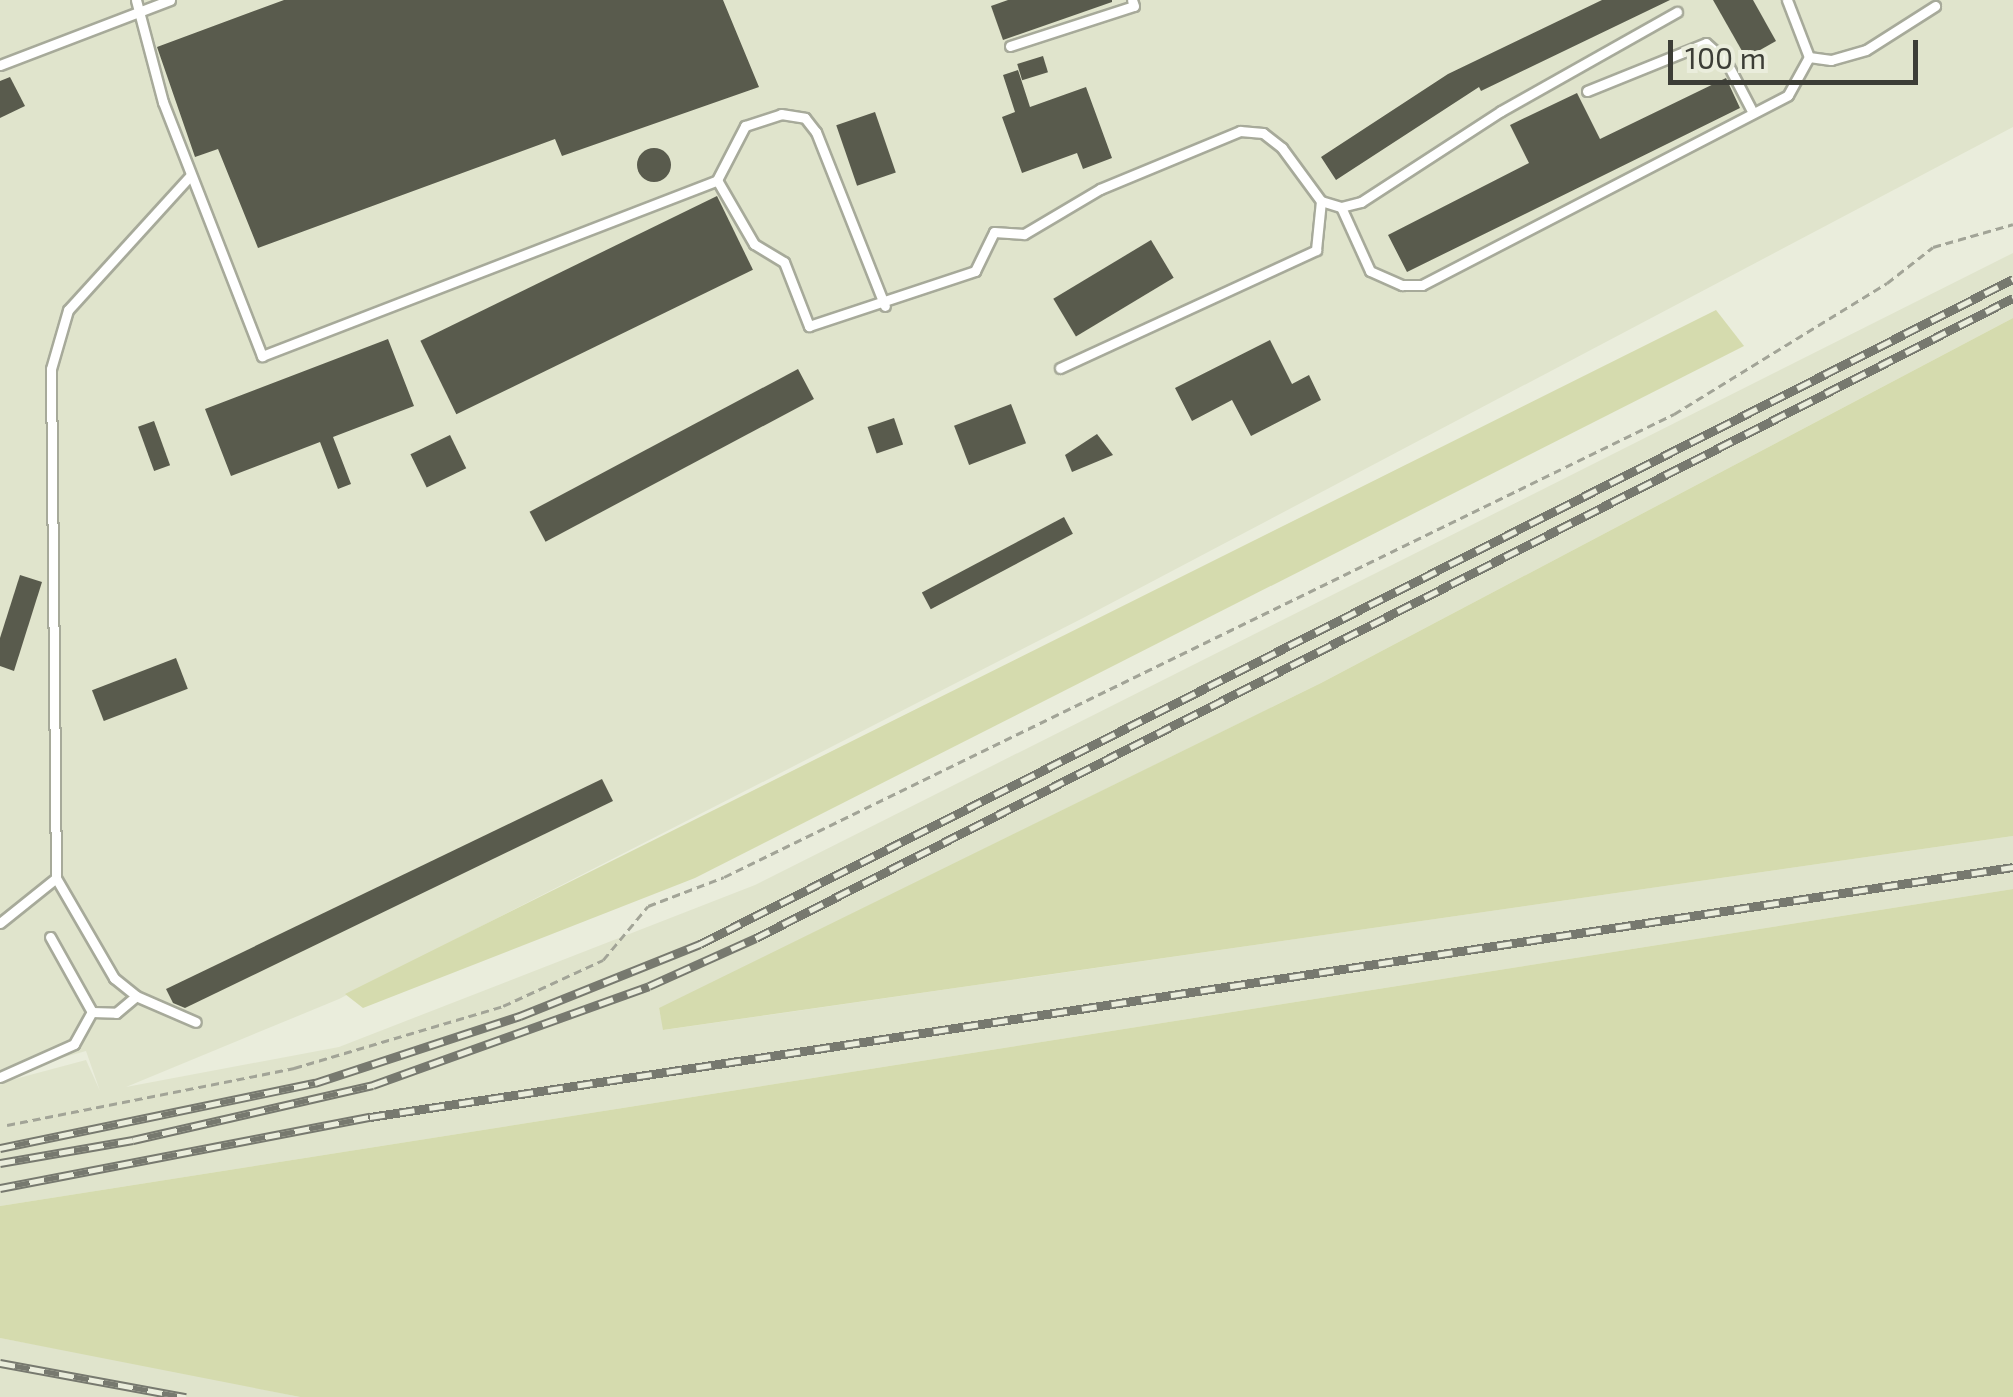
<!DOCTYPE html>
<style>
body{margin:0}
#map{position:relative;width:2013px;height:1397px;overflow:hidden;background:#eaeddc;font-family:"Exo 2",sans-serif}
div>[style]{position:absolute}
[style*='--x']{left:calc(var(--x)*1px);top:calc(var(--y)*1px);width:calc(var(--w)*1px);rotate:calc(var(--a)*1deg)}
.built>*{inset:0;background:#e0e4cc}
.green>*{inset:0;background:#d5dbae}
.building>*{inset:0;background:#595b4d;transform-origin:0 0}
.round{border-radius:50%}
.path>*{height:2.5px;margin-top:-1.25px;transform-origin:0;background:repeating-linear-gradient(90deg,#a2a497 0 8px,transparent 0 13px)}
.roads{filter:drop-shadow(2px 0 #a7aa9a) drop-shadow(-2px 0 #a7aa9a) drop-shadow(0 2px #a7aa9a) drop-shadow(0 -2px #a7aa9a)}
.lane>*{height:9px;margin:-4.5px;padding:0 4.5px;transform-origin:4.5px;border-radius:4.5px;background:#fff}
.rail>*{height:9px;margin-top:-4.5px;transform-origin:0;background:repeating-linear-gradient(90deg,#eaeddc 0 15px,#77796f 0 30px);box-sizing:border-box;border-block:2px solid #77796f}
span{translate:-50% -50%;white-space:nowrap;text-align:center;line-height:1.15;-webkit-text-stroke:10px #eaeddc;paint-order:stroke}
.scale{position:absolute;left:1668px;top:40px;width:250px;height:45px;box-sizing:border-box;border:5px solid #3c3d36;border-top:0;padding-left:12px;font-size:30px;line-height:35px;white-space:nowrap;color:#3c3d36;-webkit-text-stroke:8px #eaeddc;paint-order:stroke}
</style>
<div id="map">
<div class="built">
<i style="clip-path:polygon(0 0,2013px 0,2013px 127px,1083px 618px,339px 999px,126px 1087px,339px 1047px,755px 885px,2013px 253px,2013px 318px,1321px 683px,659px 1009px,664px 1030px,2013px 836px,2013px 889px,0 1206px,0 1083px,86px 1060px,100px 1091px,86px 1051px,0 1075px)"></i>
<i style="clip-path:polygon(0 1338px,146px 1365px,300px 1397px,0 1397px)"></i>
</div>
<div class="green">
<i style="clip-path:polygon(1716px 310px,1744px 346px,695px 878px,363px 1008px,345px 994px)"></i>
<i style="clip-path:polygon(2013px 318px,2013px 836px,663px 1030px,659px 1008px,1321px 683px)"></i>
<i style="clip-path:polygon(2013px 889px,2013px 1397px,300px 1397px,0 1338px,0 1206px)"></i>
</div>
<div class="building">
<i style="clip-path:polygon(284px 0,723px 0,759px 87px,562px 156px,555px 139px,258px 248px,218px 149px,195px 157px,157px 47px)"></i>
<i style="clip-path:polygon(1008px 0,1112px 0,1112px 2px,1003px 40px,991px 6px)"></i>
<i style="clip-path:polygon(1602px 0,1670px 0,1481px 91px,1479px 87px,1336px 180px,1321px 157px,1448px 74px)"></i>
<i style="clip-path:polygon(1713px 0,1753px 0,1776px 41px,1746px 58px)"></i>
<i style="left:1043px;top:56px;width:17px;height:27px;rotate:73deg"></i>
<i style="clip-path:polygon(1018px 70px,1030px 107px,1086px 87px,1112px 158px,1083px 169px,1077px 153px,1022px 173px,1002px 117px,1015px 112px,1003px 75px)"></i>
<i style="clip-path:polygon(10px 77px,25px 106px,0 118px,0 81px)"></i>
<i style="clip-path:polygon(1726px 78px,1740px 108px,1407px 272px,1388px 235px,1529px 163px,1510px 125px,1577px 93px,1600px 139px)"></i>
<i style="left:875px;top:112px;width:64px;height:41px;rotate:71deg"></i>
<i class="round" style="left:637px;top:148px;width:34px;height:34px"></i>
<i style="left:717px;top:196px;width:82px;height:330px;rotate:64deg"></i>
<i style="left:1151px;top:240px;width:44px;height:114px;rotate:59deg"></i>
<i style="clip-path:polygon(388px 339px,414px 406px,333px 437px,351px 484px,338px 489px,320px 442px,231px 476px,205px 409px)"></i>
<i style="clip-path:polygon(1270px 340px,1292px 384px,1309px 375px,1321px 400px,1251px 436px,1232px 400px,1192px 421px,1175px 388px)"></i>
<i style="left:798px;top:369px;width:34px;height:304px;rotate:62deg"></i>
<i style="left:1011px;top:404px;width:42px;height:61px;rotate:69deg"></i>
<i style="left:894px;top:418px;width:28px;height:28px;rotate:71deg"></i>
<i style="left:154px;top:421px;width:47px;height:17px;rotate:70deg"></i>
<i style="clip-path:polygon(1097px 434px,1113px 455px,1072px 472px,1065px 455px)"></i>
<i style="left:450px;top:435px;width:37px;height:44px;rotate:64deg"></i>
<i style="left:1064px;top:517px;width:19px;height:161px;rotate:62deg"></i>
<i style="clip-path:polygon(20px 575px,42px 582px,14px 671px,0 666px,0 638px)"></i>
<i style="left:176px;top:658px;width:33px;height:90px;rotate:69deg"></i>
<i style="clip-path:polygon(602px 779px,613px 801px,185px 1008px,173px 1003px,166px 989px)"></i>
</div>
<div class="path">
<i style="--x:7;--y:1125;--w:293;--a:-11.2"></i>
<i style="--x:294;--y:1068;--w:218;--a:-16.5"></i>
<i style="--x:503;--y:1006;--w:110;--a:-24.7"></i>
<i style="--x:603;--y:960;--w:70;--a:-50.2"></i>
<i style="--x:648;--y:906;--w:81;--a:-20.9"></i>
<i style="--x:724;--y:877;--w:1057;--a:-25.98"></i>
<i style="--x:1674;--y:414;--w:250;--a:-31.6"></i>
<i style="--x:1887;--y:283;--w:58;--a:-38"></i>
<i style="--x:1933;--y:247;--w:83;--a:-16"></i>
</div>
<div class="roads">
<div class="lane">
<i style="--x:136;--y:0;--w:106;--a:75.2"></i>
<i style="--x:163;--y:102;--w:273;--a:68.7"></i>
<i style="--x:262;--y:356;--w:488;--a:-21.1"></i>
<i style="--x:717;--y:180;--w:61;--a:-62.6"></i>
<i style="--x:745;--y:126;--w:38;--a:-18"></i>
<i style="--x:781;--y:114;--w:24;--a:9"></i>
<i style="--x:805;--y:118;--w:18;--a:52"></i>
<i style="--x:816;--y:132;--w:187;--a:68.4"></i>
<i style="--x:1787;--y:0;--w:61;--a:68.9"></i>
<i style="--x:1010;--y:46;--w:130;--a:-17.9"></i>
<i style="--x:1134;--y:6;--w:6;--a:-108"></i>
<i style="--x:0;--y:65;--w:182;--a:-20.9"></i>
<i style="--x:1587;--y:91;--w:128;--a:-22"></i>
<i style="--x:1706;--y:43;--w:27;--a:42"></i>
<i style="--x:1726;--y:61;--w:54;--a:62.5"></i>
<i style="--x:190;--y:176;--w:181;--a:132.3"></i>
<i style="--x:68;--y:310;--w:61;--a:106.1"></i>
<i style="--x:51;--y:369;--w:509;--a:89.44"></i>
<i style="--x:56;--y:878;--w:116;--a:59.9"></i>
<i style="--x:114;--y:978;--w:28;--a:39"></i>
<i style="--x:136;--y:996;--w:65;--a:23.4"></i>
<i style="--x:717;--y:180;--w:74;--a:60"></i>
<i style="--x:754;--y:244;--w:35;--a:31"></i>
<i style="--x:784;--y:262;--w:69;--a:68.7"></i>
<i style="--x:809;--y:326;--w:175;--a:-18.3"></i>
<i style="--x:975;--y:271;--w:43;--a:-64"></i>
<i style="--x:994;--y:232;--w:30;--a:4"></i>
<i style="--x:1024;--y:234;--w:88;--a:-30.6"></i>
<i style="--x:1100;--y:189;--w:152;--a:-22.5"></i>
<i style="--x:1240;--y:131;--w:23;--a:5"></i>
<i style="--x:1263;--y:133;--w:24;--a:38"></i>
<i style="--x:1282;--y:148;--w:66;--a:53.7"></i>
<i style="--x:1321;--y:201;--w:21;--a:17"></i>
<i style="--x:1341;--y:207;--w:21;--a:-14"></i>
<i style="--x:1361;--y:202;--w:167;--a:-33"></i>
<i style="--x:1501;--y:111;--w:202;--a:-29.4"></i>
<i style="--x:1341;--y:207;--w:70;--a:65.6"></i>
<i style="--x:1370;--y:271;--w:35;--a:24"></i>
<i style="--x:1402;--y:285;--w:20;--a:0"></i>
<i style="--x:1422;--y:285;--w:412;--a:-27.4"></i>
<i style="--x:1788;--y:95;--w:43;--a:-61.1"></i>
<i style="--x:1809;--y:57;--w:22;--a:8"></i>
<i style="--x:1831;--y:60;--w:36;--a:-16"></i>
<i style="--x:1866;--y:50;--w:82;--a:-32.5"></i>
<i style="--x:1060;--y:368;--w:282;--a:-24.7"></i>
<i style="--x:1316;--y:250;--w:49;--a:-84.2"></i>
<i style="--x:0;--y:923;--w:72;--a:-38.8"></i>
<i style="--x:92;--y:1012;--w:24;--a:2"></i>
<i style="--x:116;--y:1013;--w:26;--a:-40"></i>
<i style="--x:0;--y:1077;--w:81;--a:-24"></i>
<i style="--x:74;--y:1044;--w:37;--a:-61"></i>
<i style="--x:92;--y:1012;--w:86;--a:-119.2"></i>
</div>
</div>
<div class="rail">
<i style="--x:0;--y:1148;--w:322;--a:-11.7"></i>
<i style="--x:315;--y:1083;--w:216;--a:-18.1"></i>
<i style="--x:520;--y:1016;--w:194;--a:-21.8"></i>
<i style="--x:700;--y:944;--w:1472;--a:-26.86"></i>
<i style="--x:0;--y:1163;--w:135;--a:-9.8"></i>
<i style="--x:133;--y:1140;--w:246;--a:-12.9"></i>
<i style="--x:373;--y:1085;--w:293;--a:-19.7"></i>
<i style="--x:649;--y:986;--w:117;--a:-24.2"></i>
<i style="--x:756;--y:938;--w:1411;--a:-26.98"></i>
<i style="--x:0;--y:1188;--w:377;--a:-10.9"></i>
<i style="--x:370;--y:1117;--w:1662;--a:-8.65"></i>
<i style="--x:0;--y:1363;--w:189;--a:10.4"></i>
</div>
<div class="scale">100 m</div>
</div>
